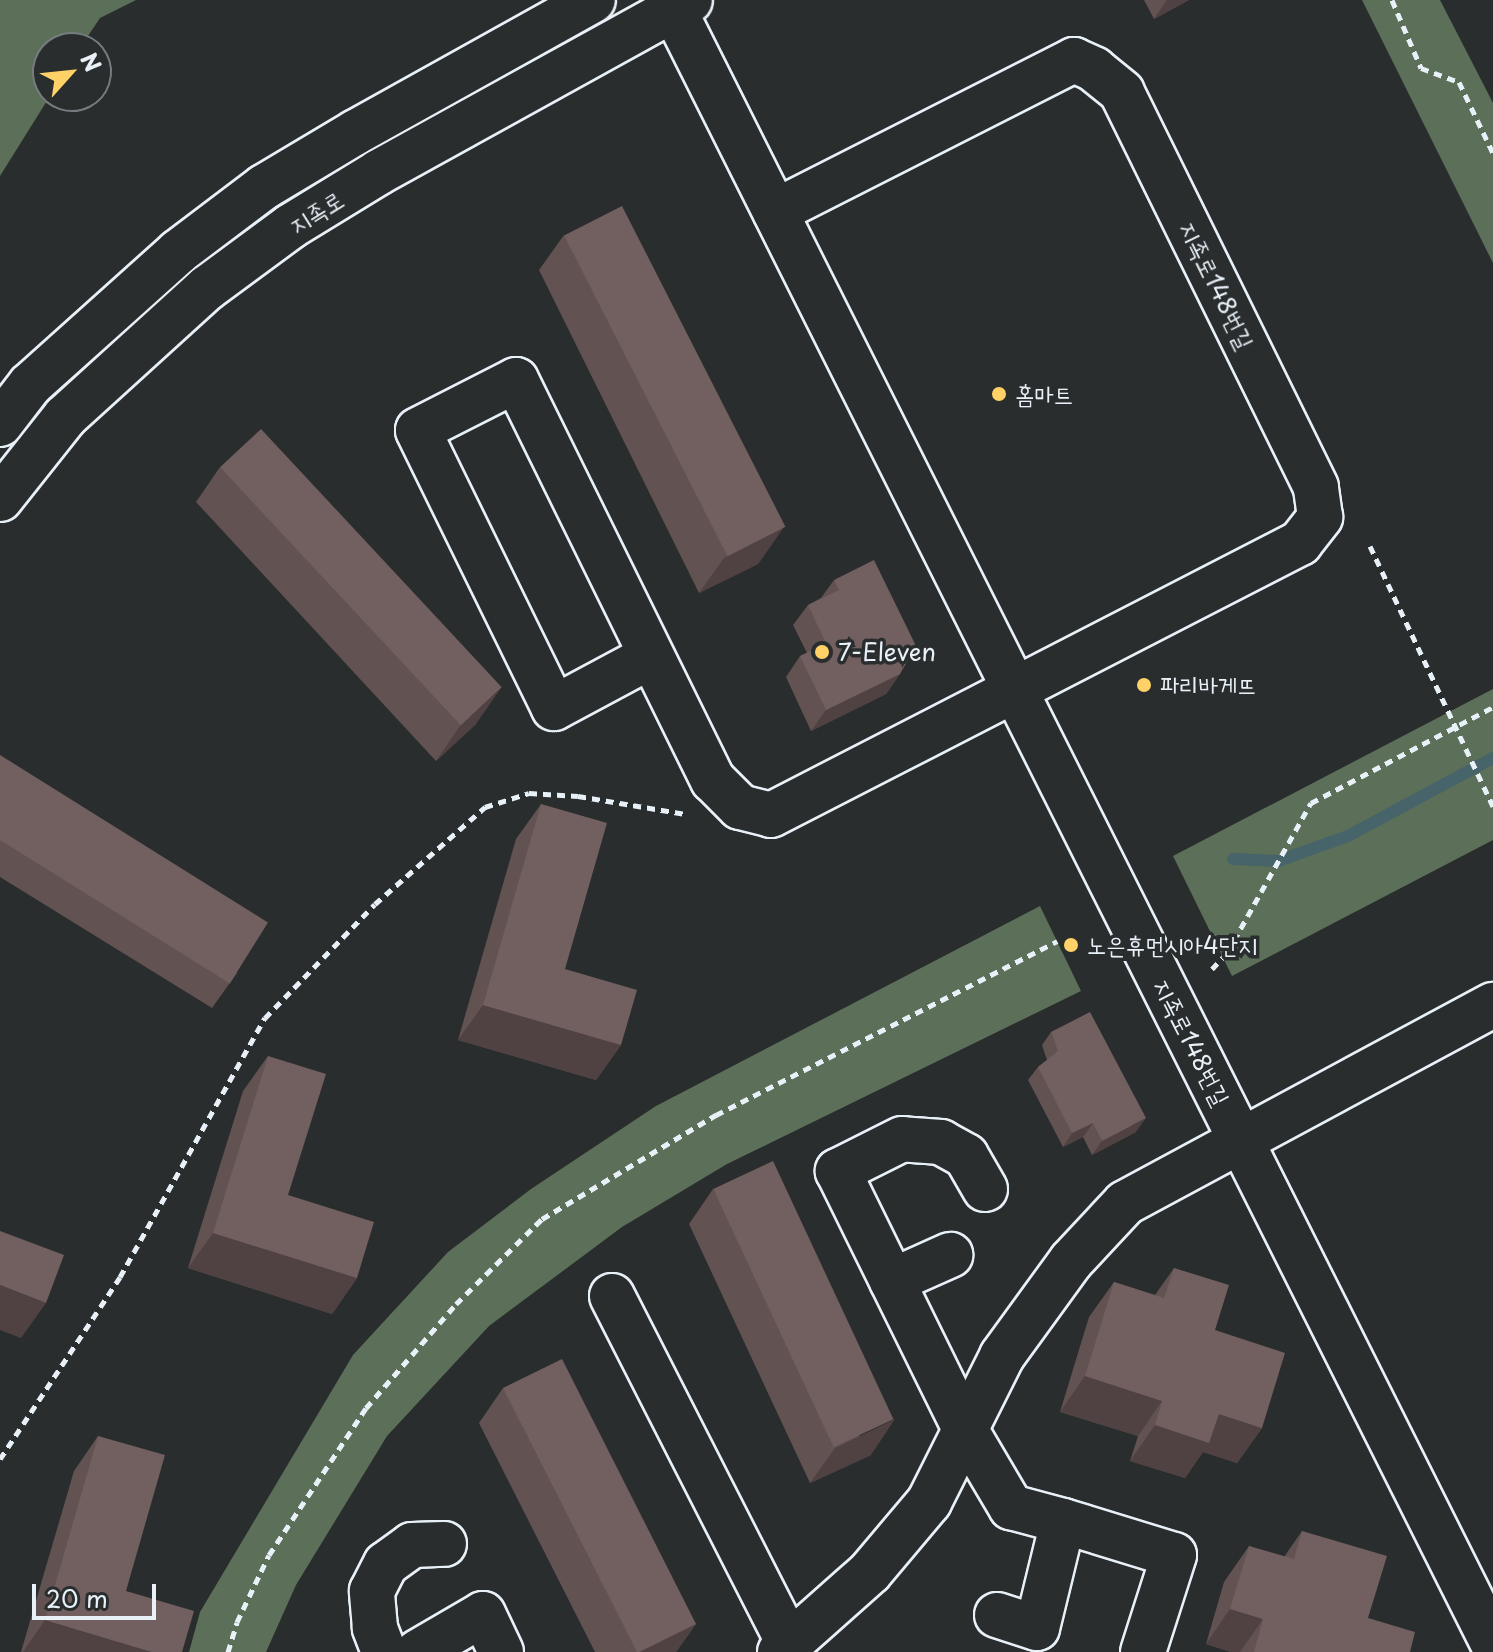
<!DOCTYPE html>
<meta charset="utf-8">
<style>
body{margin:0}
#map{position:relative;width:1493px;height:1652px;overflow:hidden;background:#2a2d2e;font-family:"Playpen Sans","Poor Story",sans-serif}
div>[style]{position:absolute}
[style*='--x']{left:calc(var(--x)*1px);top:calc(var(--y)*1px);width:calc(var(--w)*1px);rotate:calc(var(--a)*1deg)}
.green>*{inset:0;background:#5c6f59}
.stream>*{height:12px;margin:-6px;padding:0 6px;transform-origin:6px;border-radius:6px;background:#466469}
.path>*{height:5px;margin-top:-2.5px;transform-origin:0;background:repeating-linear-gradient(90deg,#e8f1f8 0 8px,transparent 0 14px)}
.roads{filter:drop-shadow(2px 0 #e8f1f8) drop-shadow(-2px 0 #e8f1f8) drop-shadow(0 2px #e8f1f8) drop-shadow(0 -2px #e8f1f8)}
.minor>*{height:44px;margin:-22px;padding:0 22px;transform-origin:22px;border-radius:22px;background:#2a2d2e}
.wall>*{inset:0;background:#625252}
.shaded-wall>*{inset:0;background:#504242}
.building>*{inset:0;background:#725f5f;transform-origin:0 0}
.dots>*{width:22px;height:22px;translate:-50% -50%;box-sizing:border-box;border:4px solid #2a2d2e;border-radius:50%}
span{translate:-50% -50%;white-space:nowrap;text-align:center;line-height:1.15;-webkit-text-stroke:7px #2a2d2e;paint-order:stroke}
.street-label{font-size:24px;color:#e8f1f8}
.poi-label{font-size:24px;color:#e8f1f8}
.left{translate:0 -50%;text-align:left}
.north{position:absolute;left:32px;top:32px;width:80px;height:80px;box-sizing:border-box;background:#2a2d2e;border:2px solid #767b7f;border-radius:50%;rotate:63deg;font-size:22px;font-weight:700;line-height:32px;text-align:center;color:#e8f1f8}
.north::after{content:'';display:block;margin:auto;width:28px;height:36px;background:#ffd166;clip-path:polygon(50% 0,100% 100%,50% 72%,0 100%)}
.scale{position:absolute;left:32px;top:1584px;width:124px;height:36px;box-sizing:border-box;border:4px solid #e8f1f8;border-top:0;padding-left:10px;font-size:24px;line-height:28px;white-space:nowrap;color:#e8f1f8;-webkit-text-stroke:6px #2a2d2e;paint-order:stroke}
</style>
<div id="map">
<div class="green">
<i style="clip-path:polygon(0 0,136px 0,100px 18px,80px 48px,48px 48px,50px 96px,0 176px)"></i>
<i style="clip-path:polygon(1362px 0,1440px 0,1493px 103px,1493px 263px)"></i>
<i style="clip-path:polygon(1493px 689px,1493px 840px,1232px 976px,1173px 856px)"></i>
<i style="clip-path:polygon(1040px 906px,1081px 991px,727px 1164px,622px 1227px,489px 1326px,387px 1436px,296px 1585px,266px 1652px,189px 1652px,200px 1612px,353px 1355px,448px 1252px,531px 1189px,656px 1106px)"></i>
</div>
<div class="stream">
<i style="--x:1233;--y:859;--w:45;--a:2.5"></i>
<i style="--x:1278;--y:861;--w:74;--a:-19.7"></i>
<i style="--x:1348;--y:836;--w:165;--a:-28.3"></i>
</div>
<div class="path">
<i style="--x:1392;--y:0;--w:74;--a:66.9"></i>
<i style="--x:1421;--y:68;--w:40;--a:20.2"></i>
<i style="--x:1459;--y:82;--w:79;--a:64.4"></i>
<i style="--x:1370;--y:546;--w:288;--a:64.7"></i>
<i style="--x:1212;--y:969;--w:22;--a:-47"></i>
<i style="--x:1227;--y:953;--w:172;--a:-60.8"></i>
<i style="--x:1311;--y:803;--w:206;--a:-27.8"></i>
<i style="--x:0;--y:1459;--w:218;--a:-56.6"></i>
<i style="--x:120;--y:1277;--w:297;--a:-60.8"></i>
<i style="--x:265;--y:1018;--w:158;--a:-46"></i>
<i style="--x:375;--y:904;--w:147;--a:-41.4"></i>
<i style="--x:485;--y:807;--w:46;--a:-17.7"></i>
<i style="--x:529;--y:793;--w:49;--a:3.5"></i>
<i style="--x:578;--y:796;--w:109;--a:9.5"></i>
<i style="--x:228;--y:1652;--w:31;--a:-73"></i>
<i style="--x:237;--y:1622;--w:74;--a:-64.5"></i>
<i style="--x:269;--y:1555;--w:176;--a:-56.6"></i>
<i style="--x:366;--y:1408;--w:138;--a:-49.1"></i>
<i style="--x:456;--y:1304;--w:121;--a:-44.7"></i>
<i style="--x:542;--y:1219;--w:203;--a:-30.9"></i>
<i style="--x:716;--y:1115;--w:383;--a:-27"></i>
</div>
<div class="roads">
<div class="minor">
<i style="--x:669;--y:0;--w:1838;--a:63.37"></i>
<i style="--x:0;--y:424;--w:49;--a:-52.4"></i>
<i style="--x:30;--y:385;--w:199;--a:-41.9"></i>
<i style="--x:178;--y:252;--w:108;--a:-37.1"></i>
<i style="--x:264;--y:187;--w:107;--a:-30.9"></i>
<i style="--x:356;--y:132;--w:271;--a:-29.1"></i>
<i style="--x:0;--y:499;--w:105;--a:-51.6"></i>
<i style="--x:65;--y:417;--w:192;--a:-42.3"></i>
<i style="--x:207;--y:288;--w:104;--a:-36.4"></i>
<i style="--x:291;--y:226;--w:103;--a:-31.5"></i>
<i style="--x:379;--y:172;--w:355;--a:-28.9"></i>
<i style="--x:651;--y:656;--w:110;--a:151.8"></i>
<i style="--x:554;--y:708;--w:309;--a:-116.1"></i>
<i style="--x:418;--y:430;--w:110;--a:-27"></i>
<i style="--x:516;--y:380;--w:446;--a:63.8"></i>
<i style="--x:713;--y:780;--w:38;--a:45"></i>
<i style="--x:740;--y:807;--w:32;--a:14"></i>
<i style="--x:771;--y:815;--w:595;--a:-27.21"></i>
<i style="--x:1300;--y:543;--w:33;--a:-52"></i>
<i style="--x:1320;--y:517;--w:30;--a:-98"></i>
<i style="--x:1316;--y:487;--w:440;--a:-116.2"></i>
<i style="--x:1122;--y:92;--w:36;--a:-141"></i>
<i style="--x:1094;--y:69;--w:22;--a:-156"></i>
<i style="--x:1074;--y:60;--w:335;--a:153.1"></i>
<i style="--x:985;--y:1189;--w:38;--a:-120"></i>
<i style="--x:966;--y:1156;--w:29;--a:-151"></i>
<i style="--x:941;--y:1142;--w:39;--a:-176"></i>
<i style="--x:902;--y:1139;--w:72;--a:153.4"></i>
<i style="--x:838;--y:1171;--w:288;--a:63.8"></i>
<i style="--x:965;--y:1429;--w:91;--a:59.5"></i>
<i style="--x:1011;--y:1507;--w:54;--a:15.1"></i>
<i style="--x:892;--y:1281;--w:64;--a:-24.1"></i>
<i style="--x:612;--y:1296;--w:390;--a:63"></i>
<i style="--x:997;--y:1615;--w:42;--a:18"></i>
<i style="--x:1037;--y:1628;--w:110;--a:-76.3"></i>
<i style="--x:1063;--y:1521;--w:116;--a:17"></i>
<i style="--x:1174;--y:1555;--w:102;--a:107.7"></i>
<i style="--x:384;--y:1652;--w:26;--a:-111"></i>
<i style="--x:375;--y:1628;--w:37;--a:-95"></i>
<i style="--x:372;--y:1591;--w:30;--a:-63"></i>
<i style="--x:386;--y:1564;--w:32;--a:-36"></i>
<i style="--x:412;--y:1545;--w:32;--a:-2"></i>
<i style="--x:418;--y:1652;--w:75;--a:-30.3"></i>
<i style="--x:483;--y:1614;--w:42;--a:64.7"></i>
<i style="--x:780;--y:1652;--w:120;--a:-41.6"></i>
<i style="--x:870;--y:1572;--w:92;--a:-49.9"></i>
<i style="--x:929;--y:1502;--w:163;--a:-63.4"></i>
<i style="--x:1002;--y:1356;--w:117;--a:-54"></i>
<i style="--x:1071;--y:1261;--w:79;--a:-47"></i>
<i style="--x:1125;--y:1203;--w:418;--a:-28.3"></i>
</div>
</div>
<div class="wall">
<i style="clip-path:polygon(1144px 0,1189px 0,1154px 19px)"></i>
<i style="clip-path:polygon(564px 235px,783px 528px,758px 564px,699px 593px,539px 270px)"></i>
<i style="clip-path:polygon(220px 467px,476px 724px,436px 761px,196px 502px)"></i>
<i style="clip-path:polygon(834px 580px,900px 674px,886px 694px,811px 731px,786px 677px,800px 656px,807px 653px,793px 625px,808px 605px,821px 598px)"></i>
<i style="clip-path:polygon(0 755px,237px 973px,212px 1008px,0 877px)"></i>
<i style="clip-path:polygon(541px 804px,565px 969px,621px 1045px,596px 1080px,458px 1040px,516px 839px)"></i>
<i style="clip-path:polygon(1051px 1032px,1136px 1132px,1092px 1155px,1083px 1137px,1063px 1147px,1028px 1080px,1038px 1067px,1047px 1060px,1042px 1045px)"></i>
<i style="clip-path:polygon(268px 1056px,288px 1195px,357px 1278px,332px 1314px,188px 1268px,243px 1091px)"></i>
<i style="clip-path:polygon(713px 1189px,871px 1455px,810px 1483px,689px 1224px)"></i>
<i style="clip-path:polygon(1174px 1268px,1215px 1330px,1262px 1428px,1237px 1463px,1203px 1452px,1185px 1478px,1130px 1461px,1138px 1436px,1060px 1412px,1089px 1317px,1114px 1282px,1155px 1295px)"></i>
<i style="clip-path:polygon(503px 1388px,696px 1624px,676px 1652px,595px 1652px,479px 1423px)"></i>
<i style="clip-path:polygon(98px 1436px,126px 1591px,182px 1652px,21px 1652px,74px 1471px)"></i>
<i style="clip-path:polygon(1302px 1531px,1368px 1618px,1410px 1652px,1231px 1652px,1206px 1644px,1224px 1582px,1249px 1546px,1284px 1557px)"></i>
</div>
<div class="shaded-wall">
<i style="clip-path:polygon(1167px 0,1189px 0,1154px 19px)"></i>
<i style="clip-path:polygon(783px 528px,758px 564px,699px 593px,724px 558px)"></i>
<i style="clip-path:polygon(900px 674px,886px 694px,811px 731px,826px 710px)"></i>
<i style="clip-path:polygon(501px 688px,476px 724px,436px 761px,460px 726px)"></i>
<i style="clip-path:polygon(483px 1005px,621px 1045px,596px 1080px,458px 1040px)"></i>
<i style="clip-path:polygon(1146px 1118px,1136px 1132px,1092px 1155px,1102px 1141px)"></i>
<i style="clip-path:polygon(1093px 1123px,1083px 1137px,1063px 1147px,1072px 1133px)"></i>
<i style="clip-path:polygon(213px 1233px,357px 1278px,332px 1314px,188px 1268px)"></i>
<i style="clip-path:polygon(0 1285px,46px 1303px,21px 1338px,0 1330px)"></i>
<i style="clip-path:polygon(1085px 1376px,1162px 1401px,1138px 1436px,1060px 1412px)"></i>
<i style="clip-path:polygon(1219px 1414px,1262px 1428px,1237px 1463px,1203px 1452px,1185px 1478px,1130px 1461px,1155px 1425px)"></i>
<i style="clip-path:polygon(895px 1419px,871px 1455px,810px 1483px,835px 1448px)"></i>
<i style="clip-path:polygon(1230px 1609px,1263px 1619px,1240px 1652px,1231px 1652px,1206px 1644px)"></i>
<i style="clip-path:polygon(45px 1620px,152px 1652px,23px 1652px)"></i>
<i style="clip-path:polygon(696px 1624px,676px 1652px,639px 1652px)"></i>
</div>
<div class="building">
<i style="left:622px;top:206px;width:360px;height:65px;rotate:63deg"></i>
<i style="left:261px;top:429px;width:353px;height:56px;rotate:47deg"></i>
<i style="clip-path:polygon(874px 560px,916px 646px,900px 674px,826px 710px,800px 656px,826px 643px,808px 605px,839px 590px,834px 580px)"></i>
<i style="left:0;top:755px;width:316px;height:72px;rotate:32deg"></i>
<i style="clip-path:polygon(541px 804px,607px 823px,565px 969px,637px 990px,621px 1045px,483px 1005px)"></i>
<i style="clip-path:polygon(1090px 1012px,1146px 1118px,1102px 1141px,1093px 1123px,1072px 1133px,1038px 1067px,1058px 1051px,1051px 1032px)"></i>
<i style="clip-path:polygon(268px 1056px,326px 1074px,288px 1195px,374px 1222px,357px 1278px,213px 1233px)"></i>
<i style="left:773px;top:1161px;width:285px;height:66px;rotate:65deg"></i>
<i style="clip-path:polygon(0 1231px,64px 1255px,46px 1303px,0 1285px)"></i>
<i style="clip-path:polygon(1174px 1268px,1229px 1285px,1215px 1330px,1285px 1353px,1262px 1428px,1219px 1414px,1209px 1443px,1155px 1425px,1162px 1401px,1085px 1376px,1114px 1282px,1164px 1298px)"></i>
<i style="clip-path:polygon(562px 1359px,696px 1624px,639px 1652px,637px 1652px,503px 1388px)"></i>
<i style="clip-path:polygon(98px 1436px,165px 1455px,126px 1591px,194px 1611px,182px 1652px,152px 1652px,45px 1620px)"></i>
<i style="clip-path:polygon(1302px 1531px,1387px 1556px,1368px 1618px,1415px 1632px,1410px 1652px,1254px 1652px,1263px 1619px,1230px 1609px,1249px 1546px,1294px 1559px)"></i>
</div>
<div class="dots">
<i style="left:999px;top:394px;background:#ffd166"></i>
<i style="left:822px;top:652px;background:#ffd166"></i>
<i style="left:1144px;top:685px;background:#ffd166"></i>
<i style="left:1071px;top:945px;background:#ffd166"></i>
</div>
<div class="street-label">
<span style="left:316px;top:212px;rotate:-32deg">지족로</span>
<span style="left:1217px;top:285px;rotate:64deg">지족로148번길</span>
<span style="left:1192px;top:1042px;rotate:63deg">지족로148번길</span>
</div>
<div class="poi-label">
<span class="left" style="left:1015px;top:394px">홈마트</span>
<span class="left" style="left:838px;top:652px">7-Eleven</span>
<span class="left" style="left:1160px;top:685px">파리바게뜨</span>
<span class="left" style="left:1087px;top:945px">노은휴먼시아4단지</span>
</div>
<div class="north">N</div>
<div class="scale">20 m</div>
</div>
